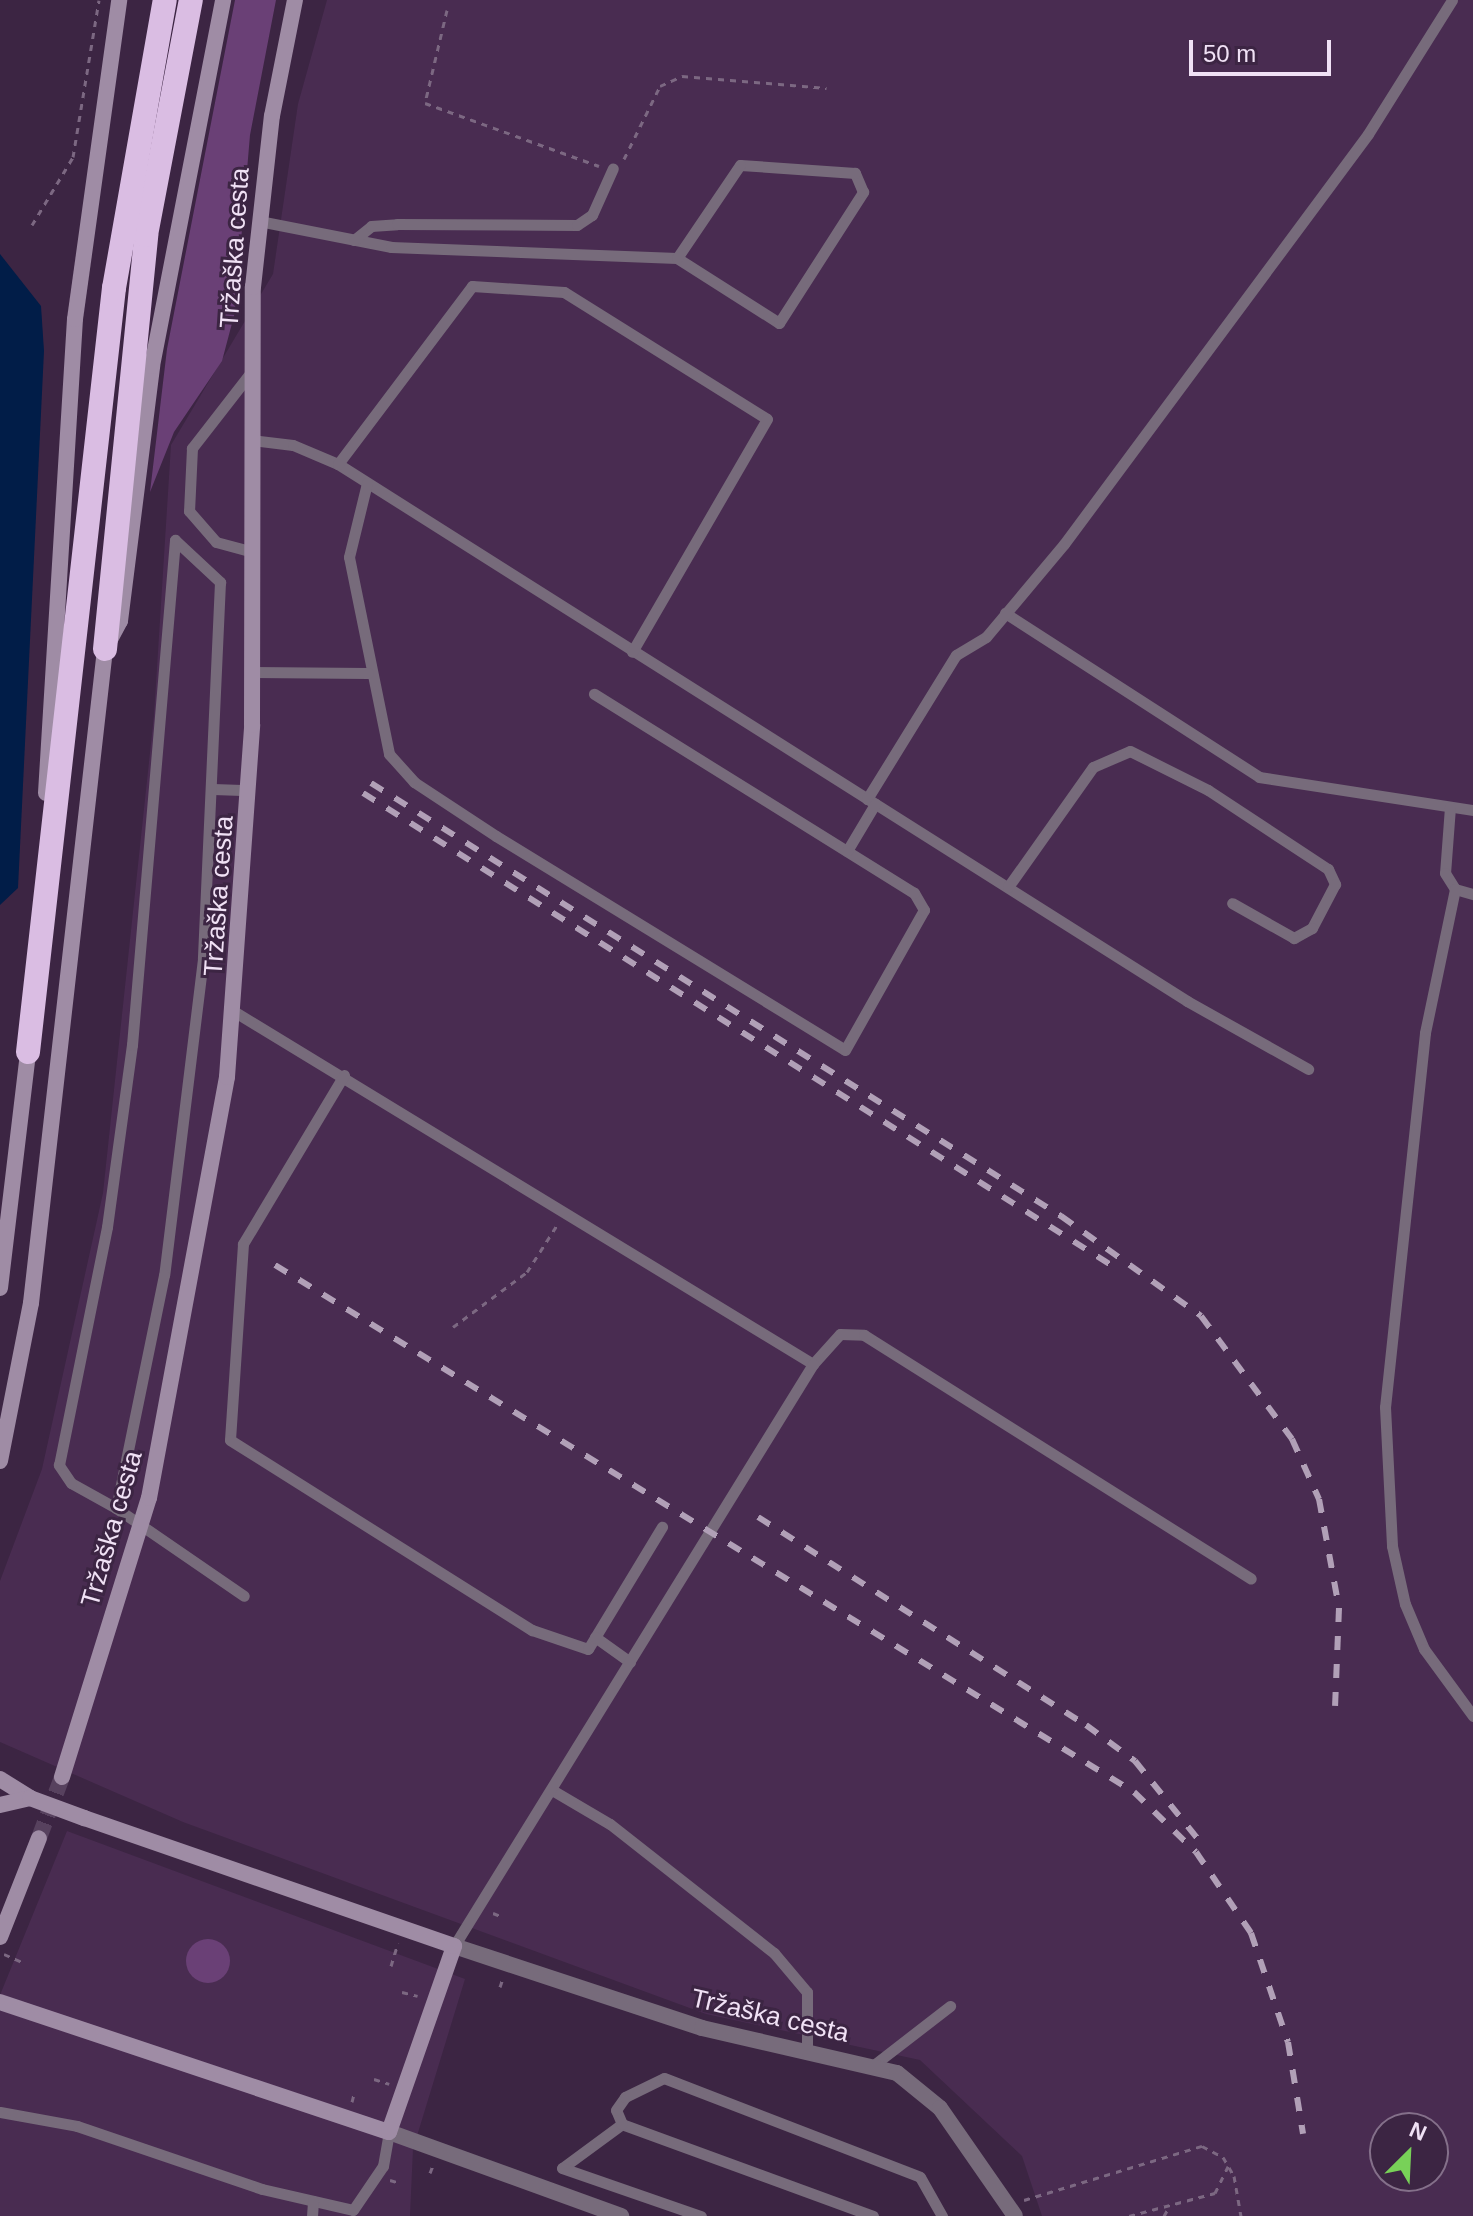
<!DOCTYPE html>
<meta charset="utf-8">
<style>
body{margin:0}
#map{position:relative;width:1473px;height:2216px;overflow:hidden;background:#3c2543;font-family:Helvetica,sans-serif}
div>[style]{position:absolute}
[style*='--x']{left:calc(var(--x)*1px);top:calc(var(--y)*1px);width:calc(var(--w)*1px);rotate:calc(var(--a)*1deg)}
.built>*{inset:0;background:#492c51}
.green>*{inset:0;background:#6a4076}
.round{border-radius:50%}
.water>*{inset:0;background:#011d48}
.secondary-tunnel>*{height:16px;margin-top:-8px;transform-origin:0;background:repeating-linear-gradient(90deg,#57415e 0 16px,transparent 0 24px)}
.path>*{height:3px;margin-top:-1.5px;transform-origin:0;background:repeating-linear-gradient(90deg,#7c6882 0 6px,transparent 0 12px)}
.lane>*{height:11px;margin:-5.5px;padding:0 5.5px;transform-origin:5.5px;border-radius:5.5px;background:#776b7b}
.street>*{height:16px;margin:-8px;padding:0 8px;transform-origin:8px;border-radius:8px;background:#776b7b}
.secondary>*{height:16px;margin:-8px;padding:0 8px;transform-origin:8px;border-radius:8px;background:#9f8ca5}
.highway>*{height:24px;margin:-12px;padding:0 12px;transform-origin:12px;border-radius:12px;background:#dabde3}
.rail>*{height:6px;margin-top:-3px;transform-origin:0;background:repeating-linear-gradient(90deg,#b1a0b7 0 14px,transparent 0 28px)}
.secondary-bridge>*{height:16px;margin:-8px;padding:0 8px;transform-origin:8px;border-radius:8px;background:#9f8ca5}
span{translate:-50% -50%;white-space:nowrap;text-align:center;line-height:1.15;-webkit-text-stroke:6px #3c2543;paint-order:stroke}
.street-label{font-size:26px;color:#f0e1f5}
.north{position:absolute;left:1369px;top:2112px;width:80px;height:80px;box-sizing:border-box;background:#3c2543;border:2px solid #84708a;border-radius:50%;rotate:24deg;font-size:22px;font-weight:700;line-height:32px;text-align:center;color:#f0e1f5}
.north::after{content:'';display:block;margin:auto;width:28px;height:36px;background:#78d158;clip-path:polygon(50% 0,100% 100%,50% 72%,0 100%)}
.scale{position:absolute;left:1189px;top:40px;width:142px;height:36px;box-sizing:border-box;border:4px solid #f0e1f5;border-top:0;padding-left:10px;font-size:24px;line-height:28px;white-space:nowrap;color:#f0e1f5;-webkit-text-stroke:6px #3c2543;paint-order:stroke}
</style>
<div id="map">
<div class="built">
<i style="clip-path:polygon(evenodd,327px 0,1473px 0,1473px 2216px,1042px 2216px,1022px 2156px,920px 2060px,706px 2014px,183px 1822px,0 1742px,0 1581px,42px 1469px,103px 1193px,154px 715px,171px 445px,273px 274px,298px 104px,327px 0,1385px 2128px,1433px 2128px,1433px 2176px,1385px 2176px,1385px 2128px)"></i>
<i style="clip-path:polygon(67px 1831px,465px 1979px,413px 2149px,410px 2216px,0 2216px,0 1995px)"></i>
</div>
<div class="green">
<i style="clip-path:polygon(235px 0,276px 0,250px 135px,235px 312px,222px 361px,174px 432px,150px 492px,167px 349px)"></i>
<i class="round" style="left:186px;top:1939px;width:44px;height:44px"></i>
</div>
<div class="water">
<i style="clip-path:polygon(0 254px,41px 306px,44px 351px,18px 888px,0 905px)"></i>
</div>
<div class="secondary-tunnel">
<i style="--x:39;--y:1838;--w:65;--a:-69.3"></i>
</div>
<div class="path">
<i style="--x:447;--y:10;--w:96;--a:103.3"></i>
<i style="--x:425;--y:103;--w:185;--a:19.9"></i>
<i style="--x:624;--y:159;--w:81;--a:-63.7"></i>
<i style="--x:660;--y:86;--w:24;--a:-24"></i>
<i style="--x:682;--y:76;--w:145;--a:4.7"></i>
<i style="--x:32;--y:225;--w:79;--a:-58.9"></i>
<i style="--x:73;--y:157;--w:159;--a:-80.6"></i>
<i style="--x:453;--y:1327;--w:92;--a:-36.6"></i>
<i style="--x:527;--y:1272;--w:56;--a:-57.4"></i>
<i style="--x:493;--y:1913;--w:11;--a:22"></i>
<i style="--x:4;--y:1954;--w:20;--a:24"></i>
<i style="--x:391;--y:1966;--w:24;--a:-73"></i>
<i style="--x:500;--y:1987;--w:9;--a:-72"></i>
<i style="--x:402;--y:1992;--w:16;--a:14"></i>
<i style="--x:374;--y:2079;--w:16;--a:18"></i>
<i style="--x:352;--y:2102;--w:8;--a:-76"></i>
<i style="--x:430;--y:2173;--w:9;--a:-69"></i>
<i style="--x:390;--y:2180;--w:10;--a:17"></i>
<i style="--x:1024;--y:2200;--w:186;--a:-16.9"></i>
<i style="--x:1202;--y:2146;--w:24;--a:28"></i>
<i style="--x:1223;--y:2157;--w:22;--a:60"></i>
<i style="--x:1234;--y:2176;--w:41;--a:80.1"></i>
<i style="--x:1129;--y:2216;--w:89;--a:-15"></i>
<i style="--x:1215;--y:2193;--w:30;--a:-64"></i>
<i style="--x:1164;--y:2216;--w:10;--a:-61"></i>
</div>
<div class="lane">
<i style="--x:259;--y:221;--w:135;--a:11.1"></i>
<i style="--x:391;--y:247;--w:286;--a:2.2"></i>
<i style="--x:677;--y:258;--w:121;--a:32.5"></i>
<i style="--x:779;--y:323;--w:156;--a:-57.3"></i>
<i style="--x:863;--y:192;--w:21;--a:-113"></i>
<i style="--x:855;--y:173;--w:115;--a:-176"></i>
<i style="--x:740;--y:165;--w:112;--a:124.1"></i>
<i style="--x:354;--y:240;--w:22;--a:-39"></i>
<i style="--x:371;--y:226;--w:26;--a:-4"></i>
<i style="--x:397;--y:224;--w:180;--a:0.3"></i>
<i style="--x:577;--y:225;--w:18;--a:-34"></i>
<i style="--x:592;--y:215;--w:51;--a:-65.9"></i>
<i style="--x:252;--y:371;--w:98;--a:127.9"></i>
<i style="--x:192;--y:448;--w:63;--a:92.7"></i>
<i style="--x:189;--y:511;--w:41;--a:48.9"></i>
<i style="--x:216;--y:542;--w:38;--a:15"></i>
<i style="--x:252;--y:440;--w:41;--a:7"></i>
<i style="--x:293;--y:445;--w:49;--a:22.9"></i>
<i style="--x:338;--y:464;--w:1005;--a:32.31"></i>
<i style="--x:1187;--y:1001;--w:139;--a:29.3"></i>
<i style="--x:338;--y:464;--w:223;--a:-53"></i>
<i style="--x:472;--y:286;--w:92;--a:3.7"></i>
<i style="--x:564;--y:292;--w:239;--a:32"></i>
<i style="--x:767;--y:419;--w:269;--a:120.1"></i>
<i style="--x:367;--y:483;--w:76;--a:103.7"></i>
<i style="--x:349;--y:557;--w:201;--a:78.5"></i>
<i style="--x:389;--y:754;--w:38;--a:48"></i>
<i style="--x:414;--y:782;--w:98;--a:33.4"></i>
<i style="--x:496;--y:836;--w:409;--a:31.5"></i>
<i style="--x:845;--y:1050;--w:161;--a:-60.6"></i>
<i style="--x:924;--y:910;--w:20;--a:-120"></i>
<i style="--x:914;--y:893;--w:377;--a:-148.1"></i>
<i style="--x:1005;--y:613;--w:302;--a:32.8"></i>
<i style="--x:1259;--y:777;--w:217;--a:8.8"></i>
<i style="--x:252;--y:672;--w:116;--a:0.5"></i>
<i style="--x:213;--y:789;--w:36;--a:2"></i>
<i style="--x:867;--y:799;--w:169;--a:-58.3"></i>
<i style="--x:956;--y:655;--w:35;--a:-31"></i>
<i style="--x:986;--y:637;--w:121;--a:-50"></i>
<i style="--x:1064;--y:544;--w:510;--a:-53.44"></i>
<i style="--x:1368;--y:134;--w:158;--a:-57.9"></i>
<i style="--x:1450;--y:807;--w:66;--a:94.3"></i>
<i style="--x:1445;--y:873;--w:19;--a:58"></i>
<i style="--x:1455;--y:889;--w:19;--a:16"></i>
<i style="--x:847;--y:851;--w:55;--a:-59.2"></i>
<i style="--x:1008;--y:887;--w:147;--a:-54.7"></i>
<i style="--x:1093;--y:767;--w:40;--a:-23.4"></i>
<i style="--x:1130;--y:751;--w:87;--a:26.6"></i>
<i style="--x:1208;--y:790;--w:144;--a:33.4"></i>
<i style="--x:1328;--y:869;--w:17;--a:65"></i>
<i style="--x:1335;--y:884;--w:50;--a:117.6"></i>
<i style="--x:1312;--y:928;--w:21;--a:151"></i>
<i style="--x:1294;--y:938;--w:71;--a:-150.6"></i>
<i style="--x:1455;--y:889;--w:147;--a:101.8"></i>
<i style="--x:1425;--y:1033;--w:376;--a:96.1"></i>
<i style="--x:1385;--y:1407;--w:139;--a:87.1"></i>
<i style="--x:1392;--y:1546;--w:59;--a:77.4"></i>
<i style="--x:1405;--y:1604;--w:49;--a:67.1"></i>
<i style="--x:1424;--y:1649;--w:83;--a:53.8"></i>
<i style="--x:235;--y:1012;--w:677;--a:31.34"></i>
<i style="--x:813;--y:1364;--w:40;--a:-48"></i>
<i style="--x:840;--y:1334;--w:24;--a:2"></i>
<i style="--x:864;--y:1335;--w:457;--a:32.2"></i>
<i style="--x:344;--y:1075;--w:197;--a:120.9"></i>
<i style="--x:243;--y:1244;--w:196;--a:93.8"></i>
<i style="--x:230;--y:1440;--w:357;--a:32.2"></i>
<i style="--x:532;--y:1630;--w:59;--a:18.7"></i>
<i style="--x:588;--y:1649;--w:143;--a:-58.8"></i>
<i style="--x:116;--y:1508;--w:51;--a:-150.9"></i>
<i style="--x:71;--y:1483;--w:22;--a:-124"></i>
<i style="--x:59;--y:1465;--w:243;--a:-78.6"></i>
<i style="--x:107;--y:1227;--w:184;--a:-82.2"></i>
<i style="--x:132;--y:1045;--w:507;--a:-85.13"></i>
<i style="--x:175;--y:540;--w:62;--a:43"></i>
<i style="--x:220;--y:582;--w:377;--a:92.6"></i>
<i style="--x:203;--y:959;--w:318;--a:97"></i>
<i style="--x:164;--y:1275;--w:238;--a:101.6"></i>
<i style="--x:116;--y:1508;--w:155;--a:34.5"></i>
<i style="--x:595;--y:1637;--w:43;--a:35.5"></i>
<i style="--x:552;--y:1790;--w:67;--a:30.4"></i>
<i style="--x:610;--y:1824;--w:209;--a:38.2"></i>
<i style="--x:774;--y:1953;--w:51;--a:49.8"></i>
<i style="--x:807;--y:1992;--w:59;--a:90"></i>
<i style="--x:454;--y:1946;--w:684;--a:-58.33"></i>
<i style="--x:875;--y:2064;--w:95;--a:-37.7"></i>
<i style="--x:0;--y:2112;--w:78;--a:10.3"></i>
<i style="--x:77;--y:2126;--w:195;--a:18.8"></i>
<i style="--x:262;--y:2189;--w:93;--a:13"></i>
<i style="--x:353;--y:2210;--w:53;--a:-55.7"></i>
<i style="--x:383;--y:2166;--w:35;--a:-80"></i>
<i style="--x:622;--y:2124;--w:74;--a:143.7"></i>
<i style="--x:562;--y:2168;--w:147;--a:19.1"></i>
<i style="--x:312;--y:2216;--w:15;--a:-86"></i>
<i style="--x:873;--y:2216;--w:267;--a:-159.9"></i>
<i style="--x:622;--y:2124;--w:15;--a:-113"></i>
<i style="--x:616;--y:2110;--w:16;--a:-55"></i>
<i style="--x:625;--y:2097;--w:43;--a:-26"></i>
<i style="--x:664;--y:2078;--w:274;--a:21.1"></i>
<i style="--x:920;--y:2177;--w:45;--a:60.6"></i>
</div>
<div class="street">
<i style="--x:454;--y:1946;--w:261;--a:18.3"></i>
<i style="--x:702;--y:2028;--w:200;--a:13"></i>
<i style="--x:897;--y:2073;--w:55;--a:39.1"></i>
<i style="--x:940;--y:2108;--w:131;--a:55.2"></i>
<i style="--x:389;--y:2132;--w:247;--a:19.9"></i>
</div>
<div class="secondary">
<i style="--x:46;--y:793;--w:475;--a:-86.5"></i>
<i style="--x:75;--y:319;--w:322;--a:-82.1"></i>
<i style="--x:0;--y:1288;--w:247;--a:-83.2"></i>
<i style="--x:0;--y:1461;--w:161;--a:-78.9"></i>
<i style="--x:31;--y:1303;--w:658;--a:-83.54"></i>
<i style="--x:105;--y:649;--w:32;--a:-62"></i>
<i style="--x:120;--y:621;--w:257;--a:-82.8"></i>
<i style="--x:152;--y:366;--w:373;--a:-79"></i>
<i style="--x:62;--y:1777;--w:292;--a:-72.7"></i>
<i style="--x:149;--y:1498;--w:428;--a:-79.5"></i>
<i style="--x:227;--y:1077;--w:353;--a:-85.9"></i>
<i style="--x:252;--y:725;--w:438;--a:-89.9"></i>
<i style="--x:253;--y:287;--w:172;--a:-83.7"></i>
<i style="--x:272;--y:116;--w:118;--a:-78.8"></i>
<i style="--x:0;--y:1779;--w:36;--a:32"></i>
<i style="--x:0;--y:1805;--w:31;--a:-13"></i>
<i style="--x:0;--y:1937;--w:106;--a:-68.5"></i>
<i style="--x:0;--y:2002;--w:410;--a:18.5"></i>
<i style="--x:389;--y:2132;--w:197;--a:-70.7"></i>
<i style="--x:454;--y:1946;--w:392;--a:-160.9"></i>
</div>
<div class="highway">
<i style="--x:105;--y:649;--w:416;--a:-84.3"></i>
<i style="--x:146;--y:235;--w:239;--a:-79.2"></i>
<i style="--x:28;--y:1052;--w:769;--a:-83.58"></i>
<i style="--x:114;--y:288;--w:292;--a:-80"></i>
</div>
<div class="rail">
<i style="--x:371;--y:783;--w:815;--a:32.11"></i>
<i style="--x:1061;--y:1216;--w:172;--a:35.5"></i>
<i style="--x:1201;--y:1316;--w:153;--a:53.5"></i>
<i style="--x:1292;--y:1439;--w:66;--a:65.8"></i>
<i style="--x:1319;--y:1499;--w:111;--a:79.6"></i>
<i style="--x:1339;--y:1608;--w:98;--a:92.3"></i>
<i style="--x:363;--y:793;--w:884;--a:32.25"></i>
<i style="--x:275;--y:1265;--w:1008;--a:31.53"></i>
<i style="--x:1134;--y:1792;--w:86;--a:44.1"></i>
<i style="--x:1196;--y:1852;--w:98;--a:55.8"></i>
<i style="--x:1251;--y:1933;--w:115;--a:71.3"></i>
<i style="--x:1288;--y:2042;--w:93;--a:80.7"></i>
<i style="--x:758;--y:1517;--w:388;--a:32.4"></i>
<i style="--x:1086;--y:1725;--w:61;--a:36.3"></i>
<i style="--x:1135;--y:1761;--w:100;--a:51.1"></i>
</div>
<div class="secondary-bridge">
<i style="--x:30;--y:1798;--w:58;--a:20.3"></i>
</div>
<div class="street-label">
<span style="left:235px;top:248px;rotate:-86deg">Tržaška cesta</span>
<span style="left:219px;top:896px;rotate:-86deg">Tržaška cesta</span>
<span style="left:112px;top:1529px;rotate:-74deg">Tržaška cesta</span>
<span style="left:770px;top:2016px;rotate:13deg">Tržaška cesta</span>
</div>
<div class="north">N</div>
<div class="scale">50 m</div>
</div>
